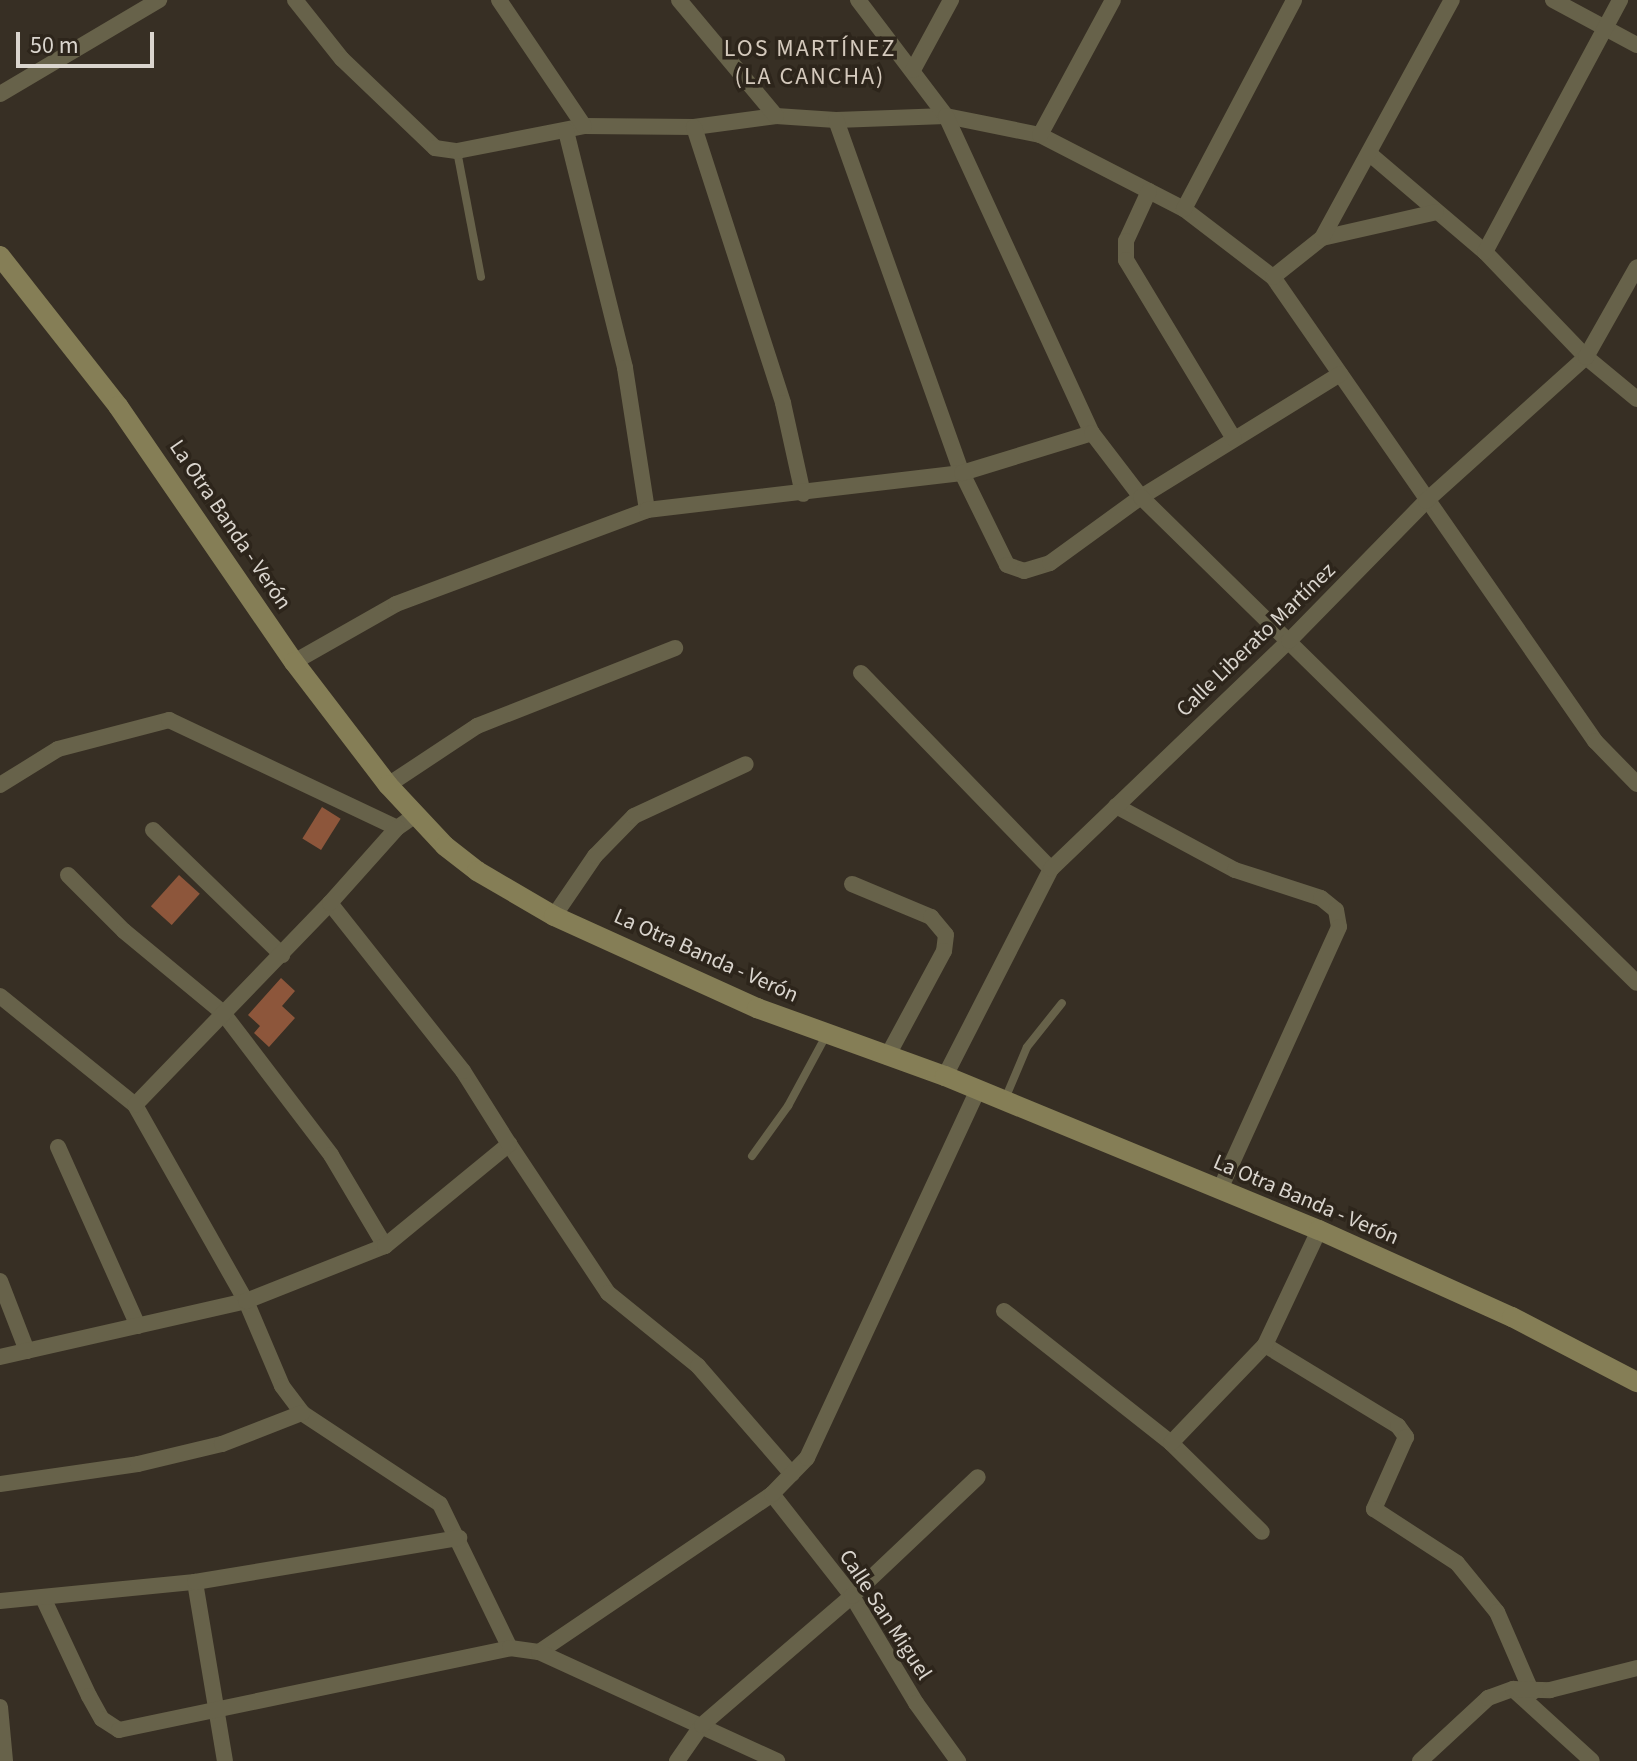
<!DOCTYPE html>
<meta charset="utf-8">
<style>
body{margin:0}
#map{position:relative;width:1637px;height:1761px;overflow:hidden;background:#372f24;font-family:"Source Sans 3",sans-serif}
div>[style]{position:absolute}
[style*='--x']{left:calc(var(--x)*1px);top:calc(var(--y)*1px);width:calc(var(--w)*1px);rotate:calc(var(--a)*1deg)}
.building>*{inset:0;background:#8d563b;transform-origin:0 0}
.lane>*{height:8px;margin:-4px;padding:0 4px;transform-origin:4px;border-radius:4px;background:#67624a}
.street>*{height:16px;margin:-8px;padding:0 8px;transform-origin:8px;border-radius:8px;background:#67624a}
.secondary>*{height:20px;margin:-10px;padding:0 10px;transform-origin:10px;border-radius:10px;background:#857e56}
span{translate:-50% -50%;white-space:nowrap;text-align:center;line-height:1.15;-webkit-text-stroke:7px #2d251b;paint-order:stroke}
.street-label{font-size:22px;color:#dad5ce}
.neighbourhood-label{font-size:24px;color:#d4c9bc;letter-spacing:2px}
.scale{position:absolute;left:16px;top:32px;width:138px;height:36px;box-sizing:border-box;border:4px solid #dad5ce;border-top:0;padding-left:10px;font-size:24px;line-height:28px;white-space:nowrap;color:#dad5ce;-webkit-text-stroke:6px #2d251b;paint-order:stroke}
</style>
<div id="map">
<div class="building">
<i style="left:322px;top:807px;width:22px;height:37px;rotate:32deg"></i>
<i style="left:179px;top:875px;width:28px;height:42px;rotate:42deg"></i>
<i style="clip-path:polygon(281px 978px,295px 991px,282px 1006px,295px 1018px,269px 1047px,254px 1033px,260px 1026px,248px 1015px)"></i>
</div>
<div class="lane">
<i style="--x:457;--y:151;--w:128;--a:79.2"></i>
<i style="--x:1005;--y:1099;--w:56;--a:-67.1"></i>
<i style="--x:1027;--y:1047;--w:56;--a:-51.5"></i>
<i style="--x:752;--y:1156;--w:62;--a:-54.2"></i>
<i style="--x:788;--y:1106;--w:82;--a:-61.6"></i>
</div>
<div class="street">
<i style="--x:295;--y:0;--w:75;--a:51.5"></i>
<i style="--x:342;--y:59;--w:129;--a:43.7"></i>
<i style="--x:435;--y:148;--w:22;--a:8"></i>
<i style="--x:457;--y:151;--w:129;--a:-11.1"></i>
<i style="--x:584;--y:126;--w:110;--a:0.5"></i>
<i style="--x:694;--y:127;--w:83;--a:-7.6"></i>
<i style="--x:776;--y:116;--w:60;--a:3.8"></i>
<i style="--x:836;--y:120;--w:110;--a:-2.1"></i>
<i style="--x:946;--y:116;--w:96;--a:11.4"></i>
<i style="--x:1040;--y:135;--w:162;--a:27.2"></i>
<i style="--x:1184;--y:209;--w:112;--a:37.4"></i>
<i style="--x:1273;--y:277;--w:565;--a:55.24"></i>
<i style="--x:1595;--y:741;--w:60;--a:45.7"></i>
<i style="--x:499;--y:0;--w:152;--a:56"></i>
<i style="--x:679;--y:0;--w:151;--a:50.1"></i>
<i style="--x:858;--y:0;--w:146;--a:52.8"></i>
<i style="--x:946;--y:116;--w:349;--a:65.3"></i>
<i style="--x:1553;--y:0;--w:95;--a:28.2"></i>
<i style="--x:913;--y:70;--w:80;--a:-61.5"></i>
<i style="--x:0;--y:94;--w:185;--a:-30.6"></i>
<i style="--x:836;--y:120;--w:375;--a:70.4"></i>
<i style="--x:962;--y:473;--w:102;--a:63.9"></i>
<i style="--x:1007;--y:565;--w:18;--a:19"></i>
<i style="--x:1024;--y:571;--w:27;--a:-17"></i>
<i style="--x:1050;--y:563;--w:112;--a:-36"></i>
<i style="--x:1141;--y:497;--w:234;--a:-31.7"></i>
<i style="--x:694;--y:127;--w:290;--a:72.1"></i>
<i style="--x:783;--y:403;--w:93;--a:77.6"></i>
<i style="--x:566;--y:131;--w:244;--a:76"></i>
<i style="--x:625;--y:368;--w:144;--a:81.2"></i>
<i style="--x:1040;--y:135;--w:153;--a:-61.6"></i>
<i style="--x:1371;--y:155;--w:150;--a:40.4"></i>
<i style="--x:1485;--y:252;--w:146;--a:46.1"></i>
<i style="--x:1586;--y:357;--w:66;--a:39.5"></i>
<i style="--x:1149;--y:191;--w:55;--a:114.7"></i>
<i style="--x:1126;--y:241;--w:19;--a:90"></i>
<i style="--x:1126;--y:260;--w:209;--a:58.9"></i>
<i style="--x:1184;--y:209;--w:236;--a:-62.2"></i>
<i style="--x:1322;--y:238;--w:117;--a:-12.8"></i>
<i style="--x:1485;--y:252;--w:286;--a:-61.8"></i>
<i style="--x:1273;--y:277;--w:63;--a:-38.5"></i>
<i style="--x:1322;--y:238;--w:271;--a:-61.4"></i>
<i style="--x:294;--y:662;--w:117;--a:-29.6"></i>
<i style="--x:396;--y:604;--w:268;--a:-20.5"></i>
<i style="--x:647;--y:510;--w:317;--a:-6.7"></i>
<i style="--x:962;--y:473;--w:136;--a:-17.1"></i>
<i style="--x:1092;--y:433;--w:81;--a:52.6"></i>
<i style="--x:1141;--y:497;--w:694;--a:44.42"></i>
<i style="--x:861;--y:673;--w:273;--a:45.9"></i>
<i style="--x:0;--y:785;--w:68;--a:-31.8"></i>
<i style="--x:58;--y:749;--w:115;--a:-14.6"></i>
<i style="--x:169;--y:720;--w:252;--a:25.3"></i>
<i style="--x:397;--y:828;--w:21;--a:-35"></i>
<i style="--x:388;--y:785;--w:107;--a:-33.5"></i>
<i style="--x:477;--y:726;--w:213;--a:-21.5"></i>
<i style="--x:1116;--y:806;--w:135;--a:28.3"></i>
<i style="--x:1235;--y:870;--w:90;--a:18"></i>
<i style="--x:1321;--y:898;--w:19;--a:39"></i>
<i style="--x:1336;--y:910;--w:17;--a:80"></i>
<i style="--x:1339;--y:927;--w:288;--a:114.4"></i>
<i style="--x:153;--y:830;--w:180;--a:44.1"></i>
<i style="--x:68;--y:875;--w:79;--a:45"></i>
<i style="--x:124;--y:931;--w:129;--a:39.6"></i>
<i style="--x:223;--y:1013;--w:178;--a:52.7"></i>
<i style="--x:331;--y:1155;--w:106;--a:59.3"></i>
<i style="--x:852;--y:884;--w:86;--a:22.7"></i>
<i style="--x:931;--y:917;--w:23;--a:50"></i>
<i style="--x:946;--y:935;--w:16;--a:97"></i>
<i style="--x:944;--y:951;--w:120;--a:118.3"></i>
<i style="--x:554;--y:916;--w:73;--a:-55.7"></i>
<i style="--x:595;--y:856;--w:56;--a:-45.7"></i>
<i style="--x:634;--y:816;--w:123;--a:-24.9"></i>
<i style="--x:0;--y:996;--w:174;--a:38.9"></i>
<i style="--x:135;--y:1105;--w:225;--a:60.5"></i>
<i style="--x:246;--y:1301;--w:92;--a:67"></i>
<i style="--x:282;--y:1386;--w:34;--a:53"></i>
<i style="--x:302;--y:1413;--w:165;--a:33.4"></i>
<i style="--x:440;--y:1504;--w:160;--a:64.1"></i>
<i style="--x:945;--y:1076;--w:233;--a:-62.9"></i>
<i style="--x:1051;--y:869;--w:330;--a:-43.8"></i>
<i style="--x:1289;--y:641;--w:196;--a:-45.6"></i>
<i style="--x:1426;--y:501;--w:215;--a:-42"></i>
<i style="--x:1586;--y:357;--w:103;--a:-60.5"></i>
<i style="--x:135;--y:1105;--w:281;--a:-46"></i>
<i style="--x:509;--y:1144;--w:179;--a:56.4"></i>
<i style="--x:608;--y:1293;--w:116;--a:39"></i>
<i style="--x:698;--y:1366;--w:143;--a:49"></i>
<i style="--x:58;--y:1147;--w:196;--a:65.9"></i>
<i style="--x:0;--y:1281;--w:75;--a:68.9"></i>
<i style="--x:1004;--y:1311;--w:213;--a:38.3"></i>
<i style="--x:1171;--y:1443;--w:127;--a:44.4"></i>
<i style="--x:1265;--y:1345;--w:156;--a:31.3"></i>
<i style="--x:1398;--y:1426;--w:14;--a:54"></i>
<i style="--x:1406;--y:1437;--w:79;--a:114"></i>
<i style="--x:1374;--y:1509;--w:99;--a:33"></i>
<i style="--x:1457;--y:1563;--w:63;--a:50.8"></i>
<i style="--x:1497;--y:1612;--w:88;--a:66.6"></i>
<i style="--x:0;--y:1357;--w:252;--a:-12.8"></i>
<i style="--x:246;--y:1301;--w:149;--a:-21.6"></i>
<i style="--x:385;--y:1246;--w:161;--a:-39.4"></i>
<i style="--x:509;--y:1144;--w:86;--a:-122.2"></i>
<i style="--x:463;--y:1071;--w:214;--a:-128.4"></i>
<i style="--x:330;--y:903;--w:101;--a:-48.2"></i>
<i style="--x:1171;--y:1443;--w:136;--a:-46.2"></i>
<i style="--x:1265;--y:1345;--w:127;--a:-64.8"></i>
<i style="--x:0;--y:1484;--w:139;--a:-8.2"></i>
<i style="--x:138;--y:1464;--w:86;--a:-13.4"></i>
<i style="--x:222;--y:1444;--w:86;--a:-21.2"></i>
<i style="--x:772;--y:1494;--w:130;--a:51.9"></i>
<i style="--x:852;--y:1596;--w:125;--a:59.1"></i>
<i style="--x:916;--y:1703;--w:72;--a:54.1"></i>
<i style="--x:195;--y:1582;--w:181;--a:80.5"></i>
<i style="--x:44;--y:1600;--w:106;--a:64.9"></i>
<i style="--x:89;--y:1696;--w:26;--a:61"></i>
<i style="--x:102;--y:1719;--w:20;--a:33"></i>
<i style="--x:119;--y:1730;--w:400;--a:-11.8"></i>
<i style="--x:510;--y:1648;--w:29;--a:8"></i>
<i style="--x:539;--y:1652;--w:282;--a:-34.1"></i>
<i style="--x:772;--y:1494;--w:50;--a:-45.8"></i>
<i style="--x:807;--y:1458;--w:407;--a:-65.1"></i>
<i style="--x:0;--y:1601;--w:196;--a:-5.6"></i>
<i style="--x:195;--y:1582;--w:268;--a:-9.5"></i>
<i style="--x:539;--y:1652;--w:262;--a:24.6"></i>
<i style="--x:1514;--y:1690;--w:105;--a:42.3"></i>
<i style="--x:0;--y:1707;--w:54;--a:84.7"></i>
<i style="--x:677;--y:1761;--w:44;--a:-55.2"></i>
<i style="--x:702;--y:1725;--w:198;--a:-40.7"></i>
<i style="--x:852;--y:1596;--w:173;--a:-43.4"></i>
<i style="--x:1420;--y:1761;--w:93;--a:-42.8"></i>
<i style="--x:1488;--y:1698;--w:27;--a:-20"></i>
<i style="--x:1513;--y:1689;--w:37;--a:2"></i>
<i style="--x:1550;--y:1690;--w:90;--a:-14.2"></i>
</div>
<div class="secondary">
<i style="--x:0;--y:256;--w:191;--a:51.8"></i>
<i style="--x:118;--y:406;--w:311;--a:55.5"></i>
<i style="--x:294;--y:662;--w:155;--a:52.6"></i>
<i style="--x:388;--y:785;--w:83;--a:46.9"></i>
<i style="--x:445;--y:846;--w:41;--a:38"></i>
<i style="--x:477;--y:871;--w:89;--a:30.3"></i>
<i style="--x:554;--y:916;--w:223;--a:24.4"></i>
<i style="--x:757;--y:1008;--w:200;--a:19.9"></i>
<i style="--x:945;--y:1076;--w:404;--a:22.4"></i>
<i style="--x:1319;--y:1230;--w:212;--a:24.3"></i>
<i style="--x:1512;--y:1317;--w:141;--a:27.5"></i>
</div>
<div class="street-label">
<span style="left:230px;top:525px;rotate:56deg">La Otra Banda - Verón</span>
<span style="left:1256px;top:640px;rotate:-44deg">Calle Liberato Martínez</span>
<span style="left:706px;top:956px;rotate:24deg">La Otra Banda - Verón</span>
<span style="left:1306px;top:1200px;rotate:23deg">La Otra Banda - Verón</span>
<span style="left:885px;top:1615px;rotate:57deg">Calle San Miguel</span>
</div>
<div class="neighbourhood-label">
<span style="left:810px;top:63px">LOS MARTÍNEZ<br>(LA CANCHA)</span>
</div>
<div class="scale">50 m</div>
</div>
